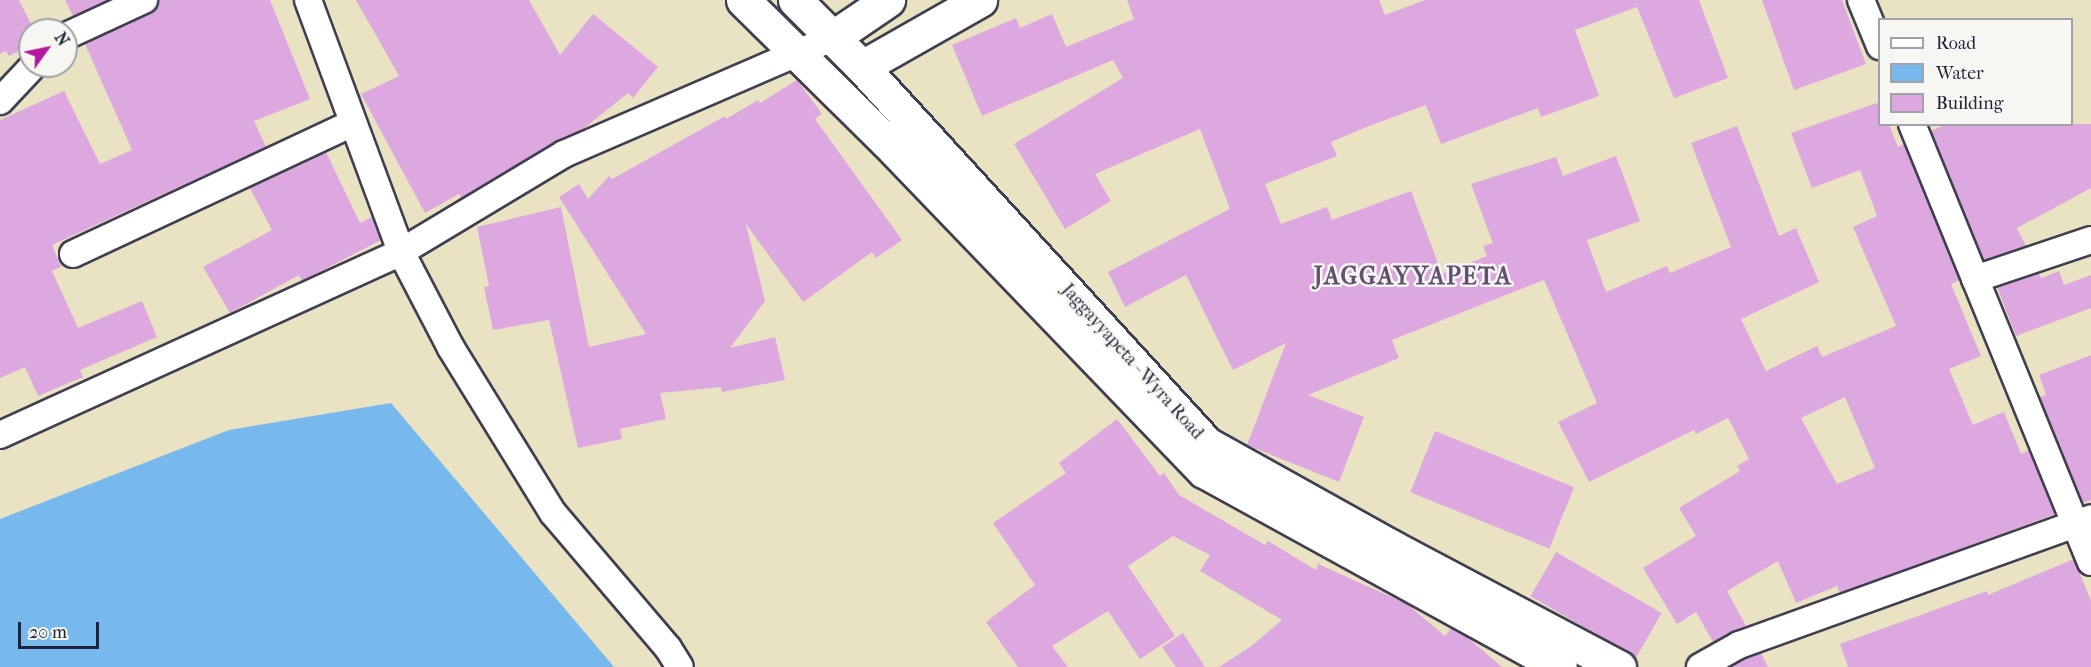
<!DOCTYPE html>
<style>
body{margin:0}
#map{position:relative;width:2091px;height:667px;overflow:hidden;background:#e9e3c4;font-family:"IM FELL French Canon",serif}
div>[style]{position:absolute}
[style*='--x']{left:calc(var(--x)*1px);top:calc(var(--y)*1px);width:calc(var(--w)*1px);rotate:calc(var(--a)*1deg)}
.water>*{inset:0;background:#77b9ec}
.building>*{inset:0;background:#dda8df;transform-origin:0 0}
.roads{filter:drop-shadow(2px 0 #403f50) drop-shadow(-2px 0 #403f50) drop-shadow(0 2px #403f50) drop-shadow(0 -2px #403f50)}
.street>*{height:26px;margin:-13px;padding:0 13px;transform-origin:13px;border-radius:13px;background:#fff}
.secondary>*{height:33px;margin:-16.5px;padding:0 16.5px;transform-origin:16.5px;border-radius:16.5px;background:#fff}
.primary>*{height:33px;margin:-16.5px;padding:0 16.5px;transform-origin:16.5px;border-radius:16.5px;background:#fff}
span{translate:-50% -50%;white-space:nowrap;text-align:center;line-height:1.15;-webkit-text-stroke:5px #f6f6f2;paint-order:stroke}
.street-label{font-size:18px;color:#22223b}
.district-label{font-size:24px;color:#635174;font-weight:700;letter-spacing:1.5px}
.legend{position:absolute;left:1878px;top:18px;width:195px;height:108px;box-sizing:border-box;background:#f6f6f2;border:2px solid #a1a1a9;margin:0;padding:8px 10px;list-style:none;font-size:18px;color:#22223b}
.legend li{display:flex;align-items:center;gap:12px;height:30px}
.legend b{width:30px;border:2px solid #a1a1a9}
.north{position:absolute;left:18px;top:18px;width:60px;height:60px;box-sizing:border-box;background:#f6f6f2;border:2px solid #a1a1a9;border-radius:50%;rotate:57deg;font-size:16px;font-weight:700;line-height:24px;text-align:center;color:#22223b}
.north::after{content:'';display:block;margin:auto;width:21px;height:27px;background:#b5179e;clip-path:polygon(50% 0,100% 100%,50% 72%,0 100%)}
.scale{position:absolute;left:18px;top:622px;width:81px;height:27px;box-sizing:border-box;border:3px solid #22223b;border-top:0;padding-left:8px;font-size:18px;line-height:21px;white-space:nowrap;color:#22223b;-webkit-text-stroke:4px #f6f6f2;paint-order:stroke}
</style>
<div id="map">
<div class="water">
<i style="clip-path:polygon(391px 403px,614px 667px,0 667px,0 519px,229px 430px)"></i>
</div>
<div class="building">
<i style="clip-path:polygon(0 0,19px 0,34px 30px,30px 30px,30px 45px,9px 56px,6px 51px,0 54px)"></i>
<i style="clip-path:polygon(65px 0,108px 0,73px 16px)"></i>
<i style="clip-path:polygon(159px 0,270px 0,310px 99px,254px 121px,266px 147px,52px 245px,61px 267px,52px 271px,78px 328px,142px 301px,157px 337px,80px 370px,83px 377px,38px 396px,25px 367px,0 378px,0 120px,64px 91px,100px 164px,132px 150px,85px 44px,150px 14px,157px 8px)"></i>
<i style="clip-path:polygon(356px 0,529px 0,560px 55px,593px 14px,658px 67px,633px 98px,628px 93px,583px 129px,556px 141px,461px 198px,459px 194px,425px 213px,361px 94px,399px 76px)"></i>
<i style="clip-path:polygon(evenodd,1127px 0,1379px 0,1385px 15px,1425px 0,1699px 0,1728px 78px,1674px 98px,1637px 7px,1575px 30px,1599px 96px,1541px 117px,1538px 108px,1441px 144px,1426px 105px,1369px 126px,1331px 142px,1337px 156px,1265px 184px,1281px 224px,1327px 207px,1332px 220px,1411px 191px,1442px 274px,1487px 256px,1483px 246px,1493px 243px,1471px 184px,1556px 157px,1563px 176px,1616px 156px,1640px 221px,1587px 240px,1606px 292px,1667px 266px,1670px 273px,1731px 247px,1691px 143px,1737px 126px,1779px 236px,1796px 228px,1819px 282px,1741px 319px,1766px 371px,1817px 346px,1822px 357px,1896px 326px,1853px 227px,1877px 216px,1860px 170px,1812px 188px,1791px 133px,1880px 102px,1880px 124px,1889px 124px,1898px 147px,1904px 144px,1960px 280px,1951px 284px,1981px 356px,1949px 369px,1973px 425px,2004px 412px,2021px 454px,2029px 450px,2055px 514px,1840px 593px,1837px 586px,1796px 603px,1778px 561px,1727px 591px,1746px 626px,1713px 642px,1696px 612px,1677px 624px,1643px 568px,1696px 536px,1679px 508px,1740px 471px,1737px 466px,1749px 459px,1728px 418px,1696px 434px,1694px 430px,1589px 482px,1558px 422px,1597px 403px,1544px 280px,1392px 340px,1399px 358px,1308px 395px,1364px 417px,1339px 482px,1247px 445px,1286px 343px,1233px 370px,1186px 275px,1125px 307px,1108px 272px,1230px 209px,1200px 129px,1095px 174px,1111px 201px,1065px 229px,1014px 144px,1123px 78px,1113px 60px,982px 116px,952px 45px,1016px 18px,1020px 28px,1052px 14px,1066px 47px,1134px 19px,1127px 0,1845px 397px,1875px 468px,1837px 484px,1801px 418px,1845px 397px)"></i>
<i style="clip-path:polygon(1762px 0,1842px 0,1866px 64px,1794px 90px)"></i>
<i style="clip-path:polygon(797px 80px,822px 114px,815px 119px,902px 240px,876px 258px,872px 252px,803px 302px,746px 224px,765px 301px,730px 348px,775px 337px,785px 380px,722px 392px,721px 387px,660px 393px,666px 419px,620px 429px,622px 439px,578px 448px,549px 320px,493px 330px,484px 287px,489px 286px,477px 227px,561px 207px,589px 347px,646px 334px,559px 197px,579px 184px,588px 199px,609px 176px,612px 179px,725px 116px,726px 119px,758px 100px,760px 103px)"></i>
<i style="clip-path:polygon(1946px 124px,2091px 124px,2091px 188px,2017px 228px,2026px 246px,1984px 260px,1931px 131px)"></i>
<i style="clip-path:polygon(326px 152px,360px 223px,372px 217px,381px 240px,302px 281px,299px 275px,230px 313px,203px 267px,272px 230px,250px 188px)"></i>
<i style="clip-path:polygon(2059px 271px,2064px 285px,2091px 275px,2091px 308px,2016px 336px,1997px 287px,2039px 273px,2041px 278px)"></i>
<i style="clip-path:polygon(2091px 355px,2091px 500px,2083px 503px,2040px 397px,2046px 395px,2039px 375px)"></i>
<i style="clip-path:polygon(1117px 419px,1160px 476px,1164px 473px,1179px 495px,1265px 545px,1268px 541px,1316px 570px,1318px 564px,1407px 604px,1445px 636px,1451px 628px,1467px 637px,1502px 667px,1219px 667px,1250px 647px,1282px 620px,1200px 571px,1210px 555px,1173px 536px,1128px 566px,1175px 636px,1140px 659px,1108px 611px,1052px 646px,1068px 667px,1018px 667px,986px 622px,1035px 585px,993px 523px,1066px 473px,1059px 463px)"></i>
<i style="left:1435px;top:431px;width:150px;height:66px;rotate:22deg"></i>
<i style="left:1556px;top:552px;width:122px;height:51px;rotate:30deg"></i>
<i style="clip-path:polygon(2074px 559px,2091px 601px,2091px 667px,1848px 667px,1840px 644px,1987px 591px,1988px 595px)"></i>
<i style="clip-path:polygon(1183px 633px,1205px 667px,1176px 667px,1162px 647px)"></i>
<i style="clip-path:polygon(1761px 653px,1768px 667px,1731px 667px,1745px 659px)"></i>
</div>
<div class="roads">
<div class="street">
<i style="--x:308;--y:0;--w:269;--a:69.7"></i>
<i style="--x:401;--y:252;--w:108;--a:62.5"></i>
<i style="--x:451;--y:348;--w:194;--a:58.3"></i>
<i style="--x:553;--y:513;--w:177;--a:49.6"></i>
<i style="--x:668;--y:648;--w:22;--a:58"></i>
<i style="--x:1861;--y:0;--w:50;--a:67.6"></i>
<i style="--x:66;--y:36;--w:86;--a:-24.8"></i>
<i style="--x:0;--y:101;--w:48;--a:-46.7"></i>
<i style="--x:1912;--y:124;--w:473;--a:67.8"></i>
<i style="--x:73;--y:254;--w:309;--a:-25.1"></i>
<i style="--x:1975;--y:279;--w:122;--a:-18.6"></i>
<i style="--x:0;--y:435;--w:441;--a:-24.5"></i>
<i style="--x:401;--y:252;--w:190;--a:-31"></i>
<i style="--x:564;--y:154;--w:292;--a:-23.4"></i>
<i style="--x:1700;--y:667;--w:45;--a:-29.4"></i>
<i style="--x:1739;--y:645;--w:374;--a:-19.8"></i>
</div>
<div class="secondary">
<i style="--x:832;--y:38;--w:68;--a:-34.2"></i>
<i style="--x:862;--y:67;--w:136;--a:-29.6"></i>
</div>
<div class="primary">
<i style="--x:743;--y:0;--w:201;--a:44.6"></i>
<i style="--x:886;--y:141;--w:458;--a:46.1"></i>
<i style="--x:1204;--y:471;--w:406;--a:28.8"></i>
<i style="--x:795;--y:0;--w:95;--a:45"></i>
<i style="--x:862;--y:67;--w:511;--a:47.54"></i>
<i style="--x:1207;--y:444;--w:212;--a:29.1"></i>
<i style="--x:1392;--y:547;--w:257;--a:27.9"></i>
</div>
</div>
<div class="street-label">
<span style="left:1132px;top:362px;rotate:48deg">Jaggayyapeta - Wyra Road</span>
</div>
<div class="district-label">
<span style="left:1413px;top:277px">JAGGAYYAPETA</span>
</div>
<ul class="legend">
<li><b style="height:8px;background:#fff"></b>Road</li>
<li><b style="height:16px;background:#77b9ec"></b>Water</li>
<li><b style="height:16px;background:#dda8df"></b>Building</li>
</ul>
<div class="north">N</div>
<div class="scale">20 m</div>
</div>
